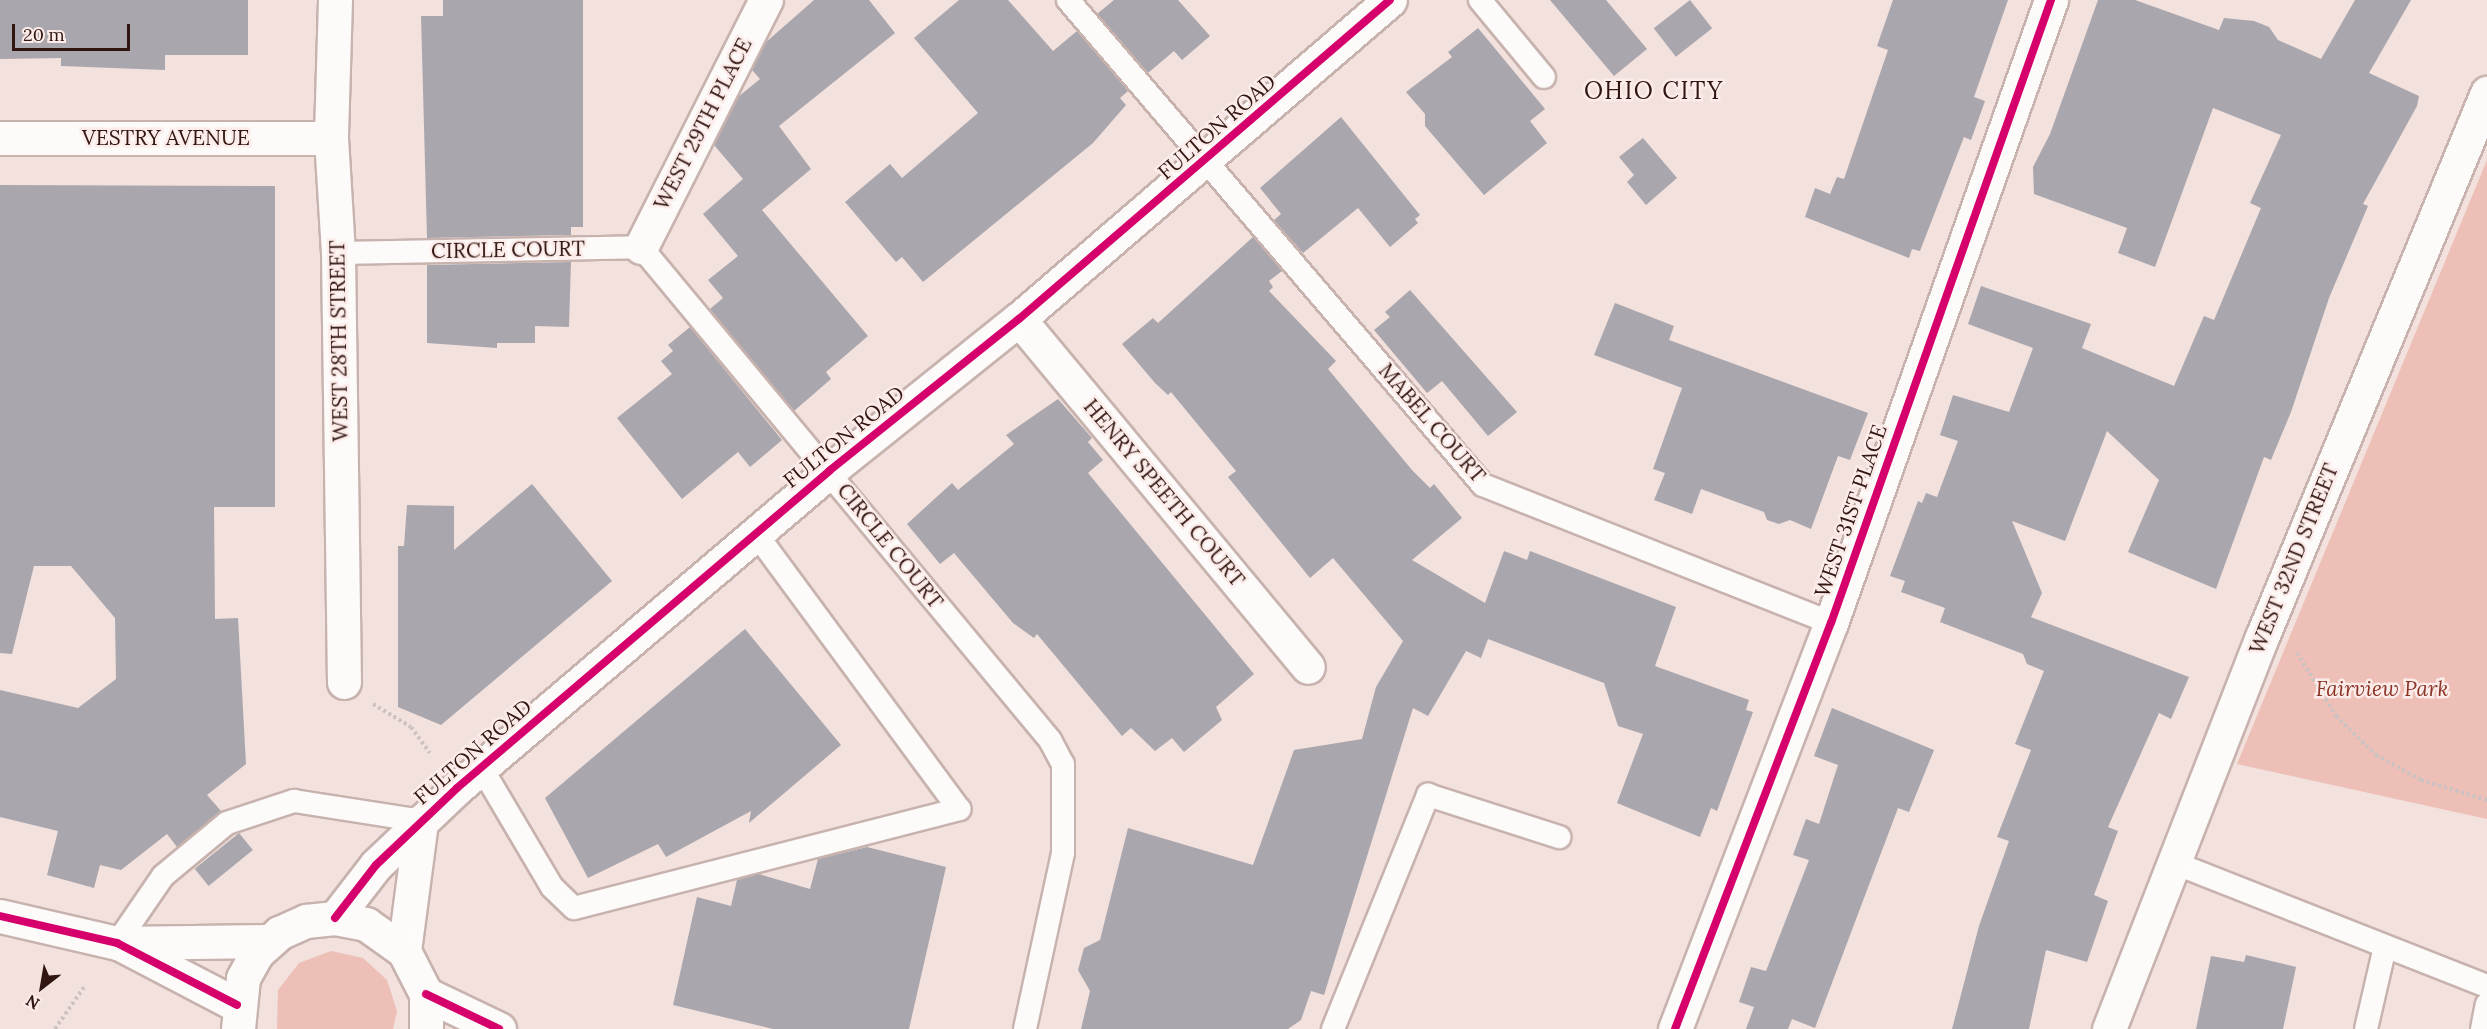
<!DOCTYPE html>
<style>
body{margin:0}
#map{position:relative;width:2487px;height:1029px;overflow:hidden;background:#f2e1dc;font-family:Lora,serif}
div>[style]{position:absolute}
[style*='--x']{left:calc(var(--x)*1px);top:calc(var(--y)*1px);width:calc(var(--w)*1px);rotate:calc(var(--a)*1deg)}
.green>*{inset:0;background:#edbfb6}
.building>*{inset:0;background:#aaa6ae;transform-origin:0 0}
.path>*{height:4px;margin-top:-2px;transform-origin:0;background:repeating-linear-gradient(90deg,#cbc2c1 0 3px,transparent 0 6px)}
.roads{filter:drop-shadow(2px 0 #c7b2ad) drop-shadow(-2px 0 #c7b2ad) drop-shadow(0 2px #c7b2ad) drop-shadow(0 -2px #c7b2ad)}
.service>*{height:22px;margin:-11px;padding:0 11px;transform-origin:11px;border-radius:11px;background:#fdfafa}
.minor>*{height:33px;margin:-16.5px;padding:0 16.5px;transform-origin:16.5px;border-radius:16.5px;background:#fdfafa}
.tertiary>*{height:33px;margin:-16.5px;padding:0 16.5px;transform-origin:16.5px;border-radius:16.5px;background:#fdfafa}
.cycleway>*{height:8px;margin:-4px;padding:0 4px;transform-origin:4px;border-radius:4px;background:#d6006c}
span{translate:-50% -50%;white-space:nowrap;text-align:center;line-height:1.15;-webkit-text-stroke:5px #fcece9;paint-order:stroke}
.street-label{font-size:21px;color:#311510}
.park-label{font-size:21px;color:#8c3527;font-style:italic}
.quarter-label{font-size:24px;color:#311510;letter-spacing:1.5px}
.north{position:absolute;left:12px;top:957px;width:60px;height:60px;-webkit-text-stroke:4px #fcece9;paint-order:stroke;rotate:211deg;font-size:16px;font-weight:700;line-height:24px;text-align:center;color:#311510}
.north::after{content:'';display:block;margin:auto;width:21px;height:27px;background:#311510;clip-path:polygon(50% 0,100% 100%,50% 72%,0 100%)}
.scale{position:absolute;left:12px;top:24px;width:118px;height:27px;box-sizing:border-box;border:3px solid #311510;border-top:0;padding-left:8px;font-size:18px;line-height:21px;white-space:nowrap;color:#311510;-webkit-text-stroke:4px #fcece9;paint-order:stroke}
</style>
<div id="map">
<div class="green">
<i style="clip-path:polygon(2487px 160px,2487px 819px,2237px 764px)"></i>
<i style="clip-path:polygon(331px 951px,363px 958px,387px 980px,397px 1011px,393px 1029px,277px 1029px,278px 990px,299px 963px)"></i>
</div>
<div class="building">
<i style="clip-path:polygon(0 0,248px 0,248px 55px,165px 55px,165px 70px,61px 66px,61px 58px,0 59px)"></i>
<i style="clip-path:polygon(443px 0,583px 0,583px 227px,571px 227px,571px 235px,427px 238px,421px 16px,443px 16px)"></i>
<i style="clip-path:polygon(814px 0,869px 0,895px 33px,779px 126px,811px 169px,762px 210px,868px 336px,826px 372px,831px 379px,794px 411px,710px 309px,723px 298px,708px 280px,738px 256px,703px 214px,743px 179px,714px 145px,738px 97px,760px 79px,752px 70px,765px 43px)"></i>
<i style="clip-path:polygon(959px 0,1008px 0,1053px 51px,1077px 31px,1128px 91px,1120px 98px,1126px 105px,1093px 143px,923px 282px,902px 257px,896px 262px,845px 202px,890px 164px,902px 178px,978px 113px,914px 38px)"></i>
<i style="clip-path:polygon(1114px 0,1178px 0,1210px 36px,1182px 60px,1174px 51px,1148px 73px,1097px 14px)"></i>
<i style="clip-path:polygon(1550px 0,1606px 0,1647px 49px,1614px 76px)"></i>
<i style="left:1690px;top:0;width:36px;height:46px;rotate:52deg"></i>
<i style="clip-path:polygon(1893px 0,2008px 0,1974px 97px,1985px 101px,1971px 140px,1964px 137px,1920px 251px,1912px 249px,1909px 258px,1805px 217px,1815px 188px,1830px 194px,1837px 177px,1844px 179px,1888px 50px,1877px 46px)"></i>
<i style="clip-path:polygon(2098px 0,2135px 0,2219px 30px,2224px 18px,2254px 21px,2269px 27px,2278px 40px,2321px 59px,2355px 0,2411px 0,2369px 73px,2419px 96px,2417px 106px,2363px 204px,2368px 206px,2329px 298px,2291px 412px,2271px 460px,2264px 457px,2216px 589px,2128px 552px,2159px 480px,2107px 431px,2065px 541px,2012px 521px,2042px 593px,2031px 617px,2189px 677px,2171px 719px,2159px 713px,2108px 827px,2118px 831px,2094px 895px,2108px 901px,2087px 962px,2046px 950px,2029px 1029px,1952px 1029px,1979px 926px,2009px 841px,1997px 837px,2031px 750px,2015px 744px,2044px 671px,2027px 664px,2023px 654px,1940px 622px,1945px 608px,1901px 592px,1905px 581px,1890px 576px,1918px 501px,1922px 503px,1926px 493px,1937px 497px,1958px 441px,1940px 435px,1953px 395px,2009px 412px,2033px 348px,1968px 324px,1981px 286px,2091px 324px,2082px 348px,2174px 386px,2204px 316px,2214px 320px,2261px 208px,2250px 203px,2281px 135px,2213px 108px,2155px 267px,2118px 253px,2127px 228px,2034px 194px,2033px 167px,2050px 134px)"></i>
<i style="clip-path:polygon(1478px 28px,1545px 109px,1530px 121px,1547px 143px,1484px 195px,1425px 126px,1425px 114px,1406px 92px,1452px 57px,1448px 52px)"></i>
<i style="clip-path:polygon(1341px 117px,1420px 215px,1415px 219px,1418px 223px,1390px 247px,1358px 208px,1303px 253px,1274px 220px,1281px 214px,1260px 188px)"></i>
<i style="clip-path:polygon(1643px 138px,1677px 178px,1646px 205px,1627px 182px,1634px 175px,1619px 157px)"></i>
<i style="clip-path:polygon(0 185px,275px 186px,275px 507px,214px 507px,215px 619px,238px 618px,246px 764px,207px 795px,221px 811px,177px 847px,167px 834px,121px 870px,100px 865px,94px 888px,47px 875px,58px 831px,0 817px,0 690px,78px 708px,116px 679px,115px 618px,71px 566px,34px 566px,12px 654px,0 653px)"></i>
<i style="clip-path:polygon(1253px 237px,1282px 271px,1269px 281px,1273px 287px,1269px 291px,1336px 361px,1328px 369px,1412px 470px,1430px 488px,1434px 484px,1462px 518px,1412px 560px,1485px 603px,1504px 551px,1527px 560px,1530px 551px,1676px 607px,1655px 666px,1749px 700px,1746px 710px,1753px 712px,1717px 811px,1711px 808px,1700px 837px,1617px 803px,1643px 734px,1618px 726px,1604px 683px,1488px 639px,1481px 658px,1466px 651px,1428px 716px,1413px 708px,1324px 995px,1311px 991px,1301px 1020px,1288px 1029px,1081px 1029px,1090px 991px,1078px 970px,1084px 948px,1100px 940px,1128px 828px,1253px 865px,1294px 750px,1362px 739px,1376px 687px,1403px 641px,1333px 558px,1310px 578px,1228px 477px,1236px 471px,1171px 392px,1168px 395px,1155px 383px,1122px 344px,1153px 318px,1158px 323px)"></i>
<i style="clip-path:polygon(571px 262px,569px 327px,535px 326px,535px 343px,497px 343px,497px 348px,427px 343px,427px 265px)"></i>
<i style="clip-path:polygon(1410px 290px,1517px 412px,1488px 436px,1442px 381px,1427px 393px,1374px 330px,1390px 317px,1385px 312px)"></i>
<i style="clip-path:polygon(1615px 303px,1674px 326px,1669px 340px,1868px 413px,1850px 460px,1838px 456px,1811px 529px,1790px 520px,1779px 524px,1767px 520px,1764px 512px,1701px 489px,1692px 514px,1654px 500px,1665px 473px,1653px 469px,1682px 388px,1594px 355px)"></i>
<i style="clip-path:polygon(690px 327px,782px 440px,750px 467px,738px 452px,682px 499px,617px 418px,672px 374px,661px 361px,673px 351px,668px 345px)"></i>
<i style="clip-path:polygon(1058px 399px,1092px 438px,1088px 442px,1103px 460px,1088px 473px,1254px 674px,1216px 707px,1222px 720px,1184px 752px,1172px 738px,1155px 751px,1131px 728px,1122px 736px,1037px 634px,1034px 638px,1013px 623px,954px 553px,940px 564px,907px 524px,952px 483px,958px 490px,1014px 444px,1006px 435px)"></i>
<i style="clip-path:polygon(532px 484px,612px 581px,441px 725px,398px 707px,398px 546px,404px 546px,407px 505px,454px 506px,454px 550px)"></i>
<i style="clip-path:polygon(745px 629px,841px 745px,749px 823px,751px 811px,666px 857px,658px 844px,588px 878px,545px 798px)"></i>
<i style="clip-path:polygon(1832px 708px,1934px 750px,1909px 812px,1898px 808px,1815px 1028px,1792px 1019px,1788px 1029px,1746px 1029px,1754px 1007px,1739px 1002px,1751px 967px,1766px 971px,1809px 860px,1793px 855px,1806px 819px,1819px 824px,1838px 765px,1814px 756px)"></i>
<i style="left:239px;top:833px;width:22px;height:57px;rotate:51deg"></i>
<i style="clip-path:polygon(867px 847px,946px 867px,909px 1029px,773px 1029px,673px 1005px,697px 897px,731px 906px,737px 880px,759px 874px,810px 889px,818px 859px)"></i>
<i style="clip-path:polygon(2246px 955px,2296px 967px,2283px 1029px,2196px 1029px,2211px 956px,2244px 962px)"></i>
</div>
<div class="path">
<i style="--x:2297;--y:653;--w:74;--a:58.2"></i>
<i style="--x:2336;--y:716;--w:56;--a:44.3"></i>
<i style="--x:2376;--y:755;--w:51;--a:29.1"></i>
<i style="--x:2421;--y:780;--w:69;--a:16.9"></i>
<i style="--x:373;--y:704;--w:44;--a:31.2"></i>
<i style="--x:411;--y:727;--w:32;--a:54"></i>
<i style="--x:55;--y:1029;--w:51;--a:-55.4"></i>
</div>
<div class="roads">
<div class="service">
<i style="--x:1068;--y:0;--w:638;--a:49.45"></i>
<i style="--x:1483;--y:485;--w:374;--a:21.6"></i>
<i style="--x:1480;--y:0;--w:100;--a:50.3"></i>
<i style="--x:338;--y:253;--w:303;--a:-1.1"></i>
<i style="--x:641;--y:247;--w:641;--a:50.32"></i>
<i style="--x:1050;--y:740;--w:27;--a:62"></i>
<i style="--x:1063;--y:764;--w:89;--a:90"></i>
<i style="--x:1063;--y:853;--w:180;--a:102.2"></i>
<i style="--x:481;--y:767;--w:139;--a:59.4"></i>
<i style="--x:552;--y:887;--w:30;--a:44"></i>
<i style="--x:574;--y:908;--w:398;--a:-14.4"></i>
<i style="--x:959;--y:809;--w:342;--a:-126.4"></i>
<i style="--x:2172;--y:862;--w:339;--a:21.5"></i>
<i style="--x:117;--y:943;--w:81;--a:-55.5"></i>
<i style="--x:163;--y:876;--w:83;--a:-39.6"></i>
<i style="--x:227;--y:823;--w:71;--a:-18.2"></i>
<i style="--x:294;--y:801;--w:129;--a:8.9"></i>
<i style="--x:1333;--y:1029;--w:253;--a:-67.9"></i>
<i style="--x:1428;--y:795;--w:138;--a:17.8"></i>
<i style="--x:2366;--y:1029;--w:84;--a:-77"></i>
<i style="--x:2482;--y:1029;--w:25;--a:-79"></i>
</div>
<div class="minor">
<i style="--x:335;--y:0;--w:138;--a:91.7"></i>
<i style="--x:331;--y:138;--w:115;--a:86.5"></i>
<i style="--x:338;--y:253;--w:429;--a:89.2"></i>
<i style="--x:0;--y:138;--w:331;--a:0"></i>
<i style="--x:641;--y:247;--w:277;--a:-63.2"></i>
<i style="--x:1019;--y:319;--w:452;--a:50.3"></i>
<i style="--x:1675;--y:1029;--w:435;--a:-69"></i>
<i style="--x:1831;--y:623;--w:661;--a:-70.55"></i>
<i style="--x:2109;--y:1029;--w:421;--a:-68.7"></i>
<i style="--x:2262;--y:637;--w:589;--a:-67.53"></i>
</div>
<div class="tertiary">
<i style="--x:0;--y:916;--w:120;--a:13"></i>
<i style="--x:117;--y:943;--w:151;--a:-0.8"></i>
<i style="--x:335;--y:918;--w:67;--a:-52.3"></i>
<i style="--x:376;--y:865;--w:112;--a:-43.5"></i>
<i style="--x:457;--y:788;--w:489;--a:-40.4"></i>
<i style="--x:829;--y:471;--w:243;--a:-38.7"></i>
<i style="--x:1019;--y:319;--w:489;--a:-40.7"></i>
<i style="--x:122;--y:945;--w:130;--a:27.6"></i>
<i style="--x:404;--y:951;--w:131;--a:-82.5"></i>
<i style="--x:426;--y:994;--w:81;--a:25.6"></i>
<i style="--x:238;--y:1029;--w:51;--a:-84.4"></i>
<i style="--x:243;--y:978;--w:29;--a:-61"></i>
<i style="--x:257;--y:953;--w:30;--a:-42"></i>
<i style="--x:279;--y:933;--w:30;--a:-24"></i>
<i style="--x:306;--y:921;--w:29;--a:-6"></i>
<i style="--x:335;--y:918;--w:32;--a:11"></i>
<i style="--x:366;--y:924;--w:47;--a:35.4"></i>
<i style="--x:404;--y:951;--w:48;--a:62.9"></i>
<i style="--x:426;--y:994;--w:35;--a:90"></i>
</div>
</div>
<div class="cycleway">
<i style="--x:0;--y:916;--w:120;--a:13"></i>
<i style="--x:117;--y:943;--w:135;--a:27.3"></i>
<i style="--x:335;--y:918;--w:67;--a:-52.3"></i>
<i style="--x:376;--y:865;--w:112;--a:-43.5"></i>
<i style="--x:457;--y:788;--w:489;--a:-40.4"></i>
<i style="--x:829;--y:471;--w:243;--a:-38.7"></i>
<i style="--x:1019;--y:319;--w:489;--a:-40.7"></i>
<i style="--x:426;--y:994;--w:81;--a:25.6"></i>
<i style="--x:1675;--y:1029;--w:435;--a:-69"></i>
<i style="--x:1831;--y:623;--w:661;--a:-70.55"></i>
</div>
<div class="street-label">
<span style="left:703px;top:124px;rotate:-63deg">WEST 29TH PLACE</span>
<span style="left:1217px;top:127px;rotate:-41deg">FULTON ROAD</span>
<span style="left:166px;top:138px">VESTRY AVENUE</span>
<span style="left:508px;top:250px;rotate:-1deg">CIRCLE COURT</span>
<span style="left:339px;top:341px;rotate:-91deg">WEST 28TH STREET</span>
<span style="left:1432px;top:423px;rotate:49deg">MABEL COURT</span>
<span style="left:844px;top:437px;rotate:-39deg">FULTON ROAD</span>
<span style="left:1164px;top:493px;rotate:50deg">HENRY SPEETH COURT</span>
<span style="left:1851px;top:511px;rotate:-71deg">WEST 31ST PLACE</span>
<span style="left:890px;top:546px;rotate:51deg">CIRCLE COURT</span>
<span style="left:2294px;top:559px;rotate:-68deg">WEST 32ND STREET</span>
<span style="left:473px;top:752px;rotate:-41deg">FULTON ROAD</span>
</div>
<div class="park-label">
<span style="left:2382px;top:689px">Fairview Park</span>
</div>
<div class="quarter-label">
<span style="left:1654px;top:91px">OHIO CITY</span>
</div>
<div class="north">N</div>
<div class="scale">20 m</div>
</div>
